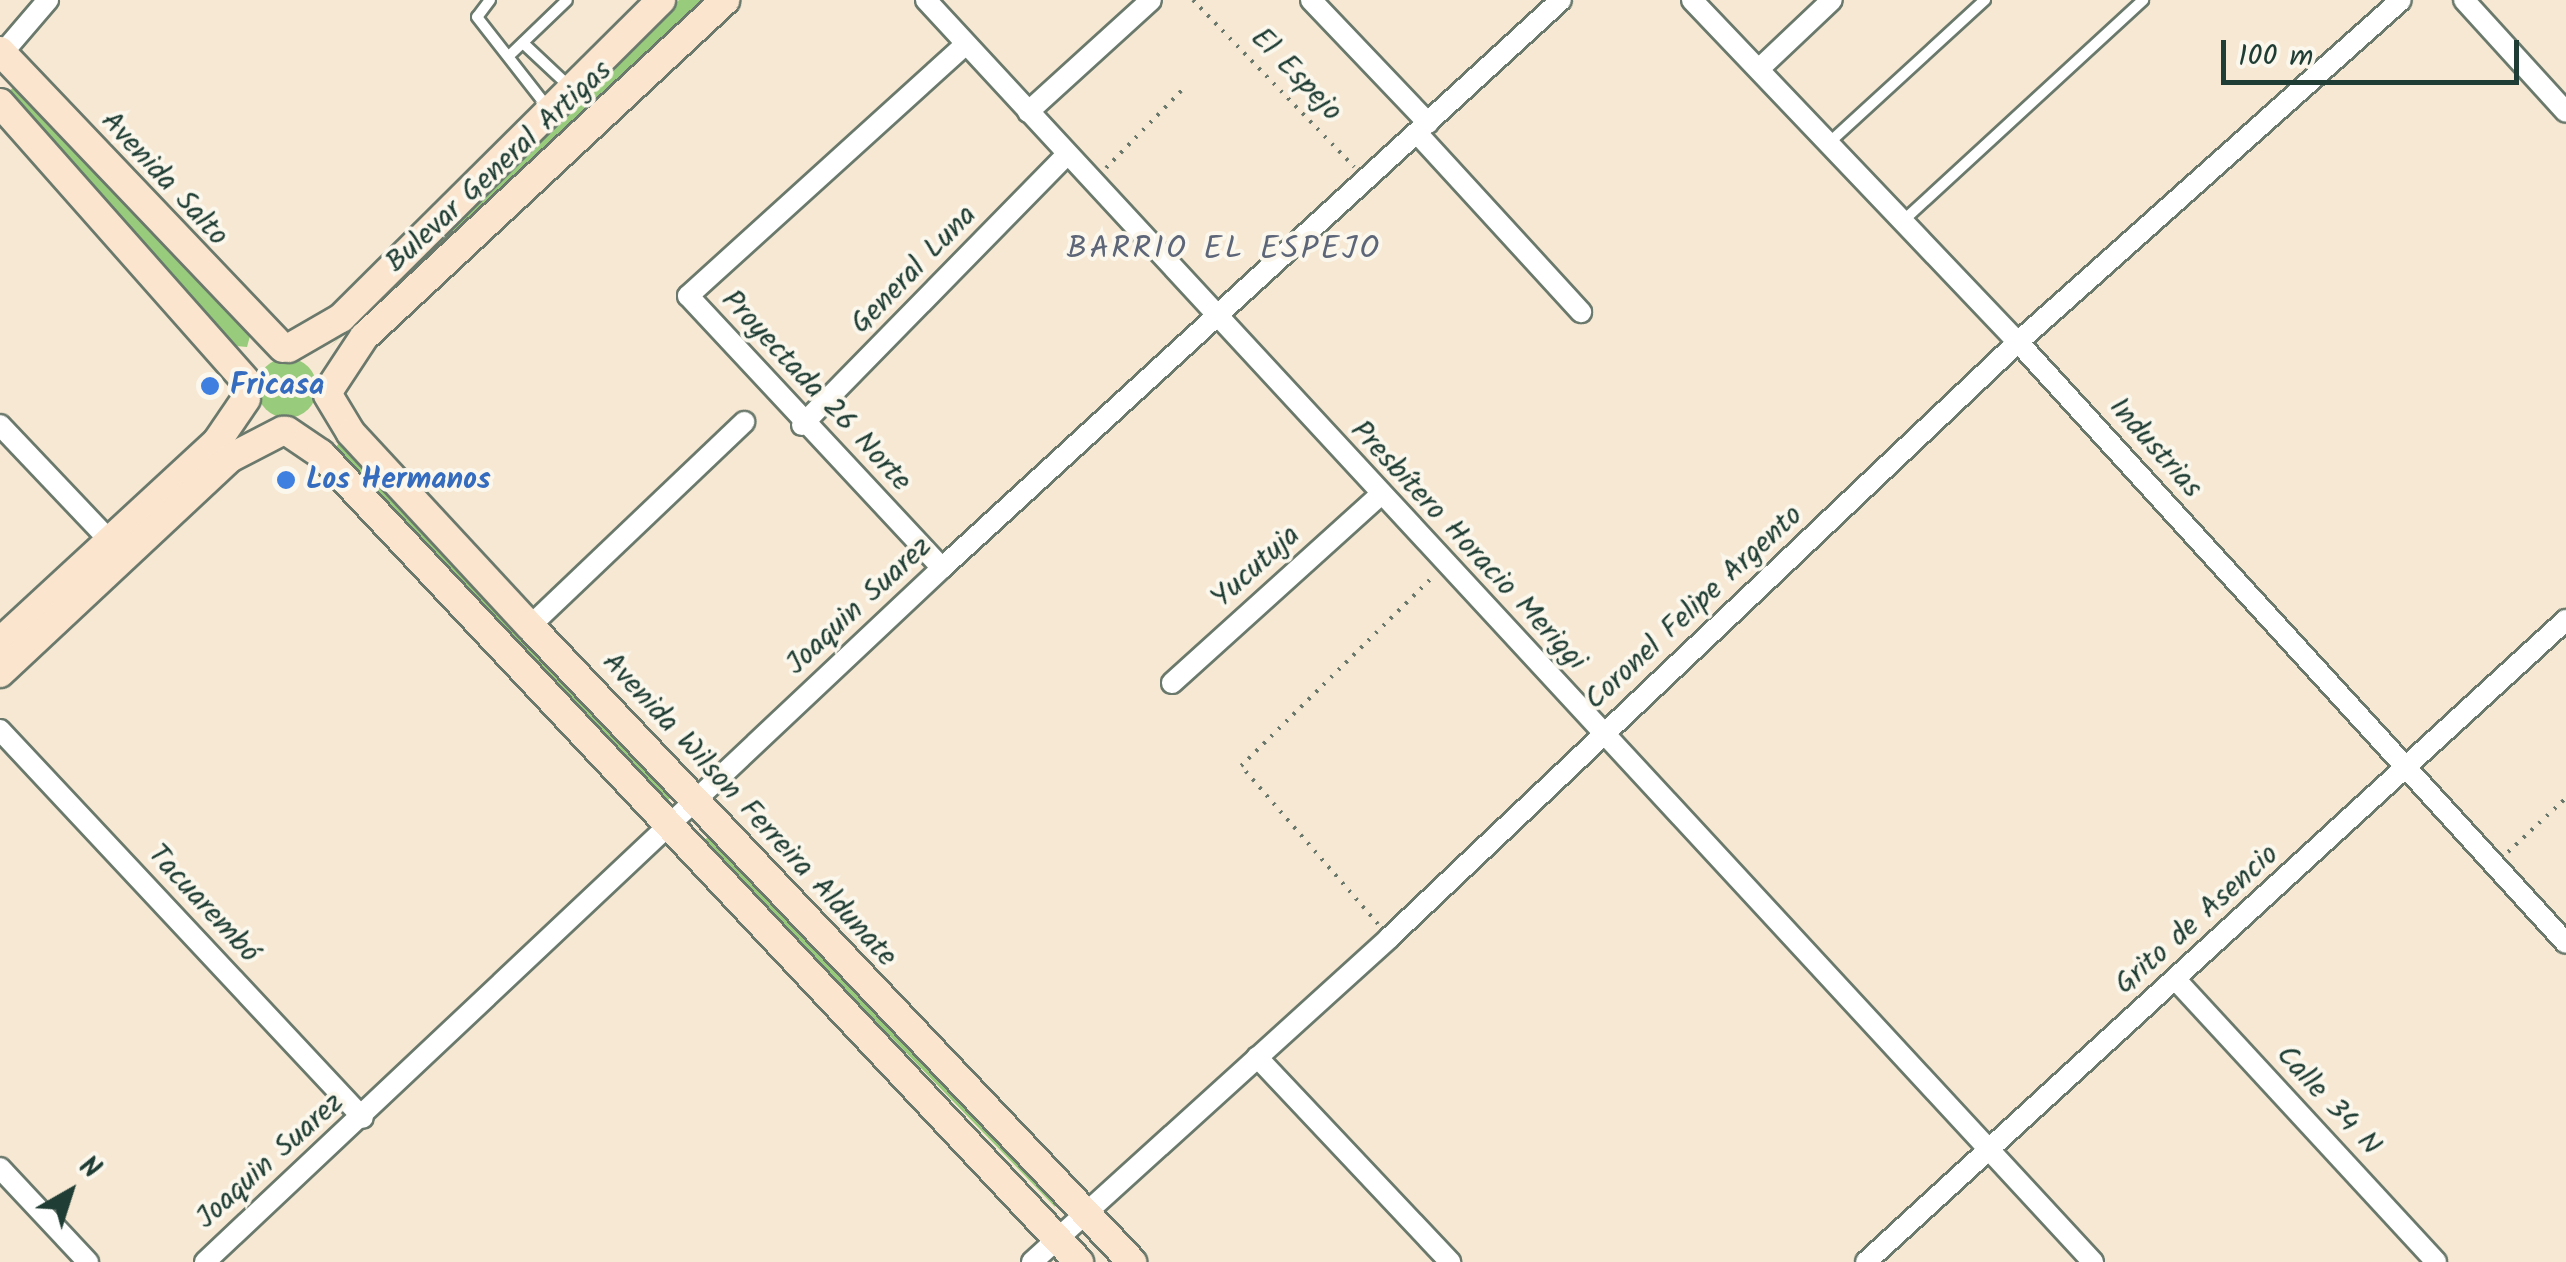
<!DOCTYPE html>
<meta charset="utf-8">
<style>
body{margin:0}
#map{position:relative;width:2566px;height:1262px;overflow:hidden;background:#f6e8d3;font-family:Kalam,sans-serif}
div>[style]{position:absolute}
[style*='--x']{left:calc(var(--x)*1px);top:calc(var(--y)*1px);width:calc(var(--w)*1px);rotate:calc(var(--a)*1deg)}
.green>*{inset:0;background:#98cb7c;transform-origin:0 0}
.round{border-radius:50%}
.path>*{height:4px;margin-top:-2px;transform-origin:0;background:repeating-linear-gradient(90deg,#6a796c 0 2.5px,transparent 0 10.5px)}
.roads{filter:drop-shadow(2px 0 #6a796c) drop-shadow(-2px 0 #6a796c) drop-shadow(0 2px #6a796c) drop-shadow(0 -2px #6a796c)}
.lane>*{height:10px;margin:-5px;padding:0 5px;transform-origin:5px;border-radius:5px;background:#fff}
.street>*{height:20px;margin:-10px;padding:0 10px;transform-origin:10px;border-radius:10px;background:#fff}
.secondary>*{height:28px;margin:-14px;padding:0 14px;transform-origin:14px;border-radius:14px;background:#fbe5cf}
.dots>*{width:28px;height:28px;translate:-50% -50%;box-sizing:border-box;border:5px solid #fbf7ec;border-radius:50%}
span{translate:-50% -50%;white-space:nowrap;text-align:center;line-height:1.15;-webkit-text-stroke:8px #fbf7ec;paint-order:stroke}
.street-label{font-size:30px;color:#1f3d34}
.shop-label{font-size:30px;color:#366cbe;font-weight:700}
.left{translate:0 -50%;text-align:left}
.neighbourhood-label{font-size:32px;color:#5d6678;letter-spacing:2.5px}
.north{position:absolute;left:20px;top:1142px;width:100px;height:100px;-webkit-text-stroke:8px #fbf7ec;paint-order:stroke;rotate:39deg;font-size:28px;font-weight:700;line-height:40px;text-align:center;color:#1f3d34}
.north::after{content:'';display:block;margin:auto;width:35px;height:45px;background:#1f3d34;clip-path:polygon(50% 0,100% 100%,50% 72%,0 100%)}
.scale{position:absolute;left:2221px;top:40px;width:298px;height:45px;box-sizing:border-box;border:5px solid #1f3d34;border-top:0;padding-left:12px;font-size:30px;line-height:35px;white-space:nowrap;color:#1f3d34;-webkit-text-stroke:8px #fbf7ec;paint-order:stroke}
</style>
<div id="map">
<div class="green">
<i style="clip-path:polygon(679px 0,702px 0,330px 347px)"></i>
<i style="clip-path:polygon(17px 84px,250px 336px,247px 347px,236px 346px,6px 94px)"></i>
<i class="round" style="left:257px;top:358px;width:60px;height:60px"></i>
<i style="left:344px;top:439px;width:485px;height:13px;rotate:47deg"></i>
<i style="left:712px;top:833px;width:507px;height:13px;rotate:46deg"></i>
</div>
<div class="path">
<i style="--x:1193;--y:0;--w:232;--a:46"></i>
<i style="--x:1106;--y:168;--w:115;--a:-45.7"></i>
<i style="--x:2508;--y:852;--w:79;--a:-43"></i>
<i style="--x:1378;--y:924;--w:209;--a:-130.9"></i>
<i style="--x:1241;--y:766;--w:272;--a:-44.6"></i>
</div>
<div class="roads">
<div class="lane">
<i style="--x:490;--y:0;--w:21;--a:127"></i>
<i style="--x:477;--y:17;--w:115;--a:52"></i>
<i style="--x:523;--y:43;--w:66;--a:43.2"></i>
<i style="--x:512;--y:53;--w:76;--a:-43.9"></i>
<i style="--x:1831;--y:141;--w:209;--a:-42.5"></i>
<i style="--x:1904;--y:220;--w:325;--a:-42.6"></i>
</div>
<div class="street">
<i style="--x:926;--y:0;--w:1719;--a:47.24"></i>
<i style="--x:1311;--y:0;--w:170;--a:46.4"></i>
<i style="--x:1692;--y:0;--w:472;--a:46.4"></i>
<i style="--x:2018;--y:342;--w:813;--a:47.64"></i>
<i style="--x:2464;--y:0;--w:151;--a:47.7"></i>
<i style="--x:0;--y:56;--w:74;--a:-49.4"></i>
<i style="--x:1759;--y:69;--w:100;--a:-43.4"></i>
<i style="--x:1028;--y:112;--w:166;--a:-42.3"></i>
<i style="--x:1417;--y:133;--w:243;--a:47.5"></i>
<i style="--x:0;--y:425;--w:158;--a:46.5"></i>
<i style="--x:802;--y:425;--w:379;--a:-45.6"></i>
<i style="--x:942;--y:568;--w:372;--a:-133"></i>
<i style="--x:688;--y:296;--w:375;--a:-42.2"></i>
<i style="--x:530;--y:626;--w:296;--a:-43.6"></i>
<i style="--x:1172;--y:683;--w:280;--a:-42.1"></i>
<i style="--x:0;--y:730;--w:531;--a:46.91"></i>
<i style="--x:2177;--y:981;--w:382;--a:47.3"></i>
<i style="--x:1257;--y:1057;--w:282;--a:46.7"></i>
<i style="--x:0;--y:1168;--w:129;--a:46.9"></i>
<i style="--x:205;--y:1262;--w:1012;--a:-43.28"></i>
<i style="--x:942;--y:568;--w:840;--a:-42.54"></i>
<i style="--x:1032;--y:1262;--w:482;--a:-42.2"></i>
<i style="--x:1389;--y:938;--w:867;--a:-43.46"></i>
<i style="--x:2018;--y:342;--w:513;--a:-41.76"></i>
<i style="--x:1866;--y:1262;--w:950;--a:-42.53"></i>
</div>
<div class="secondary">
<i style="--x:0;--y:51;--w:410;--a:46.4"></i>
<i style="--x:0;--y:103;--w:371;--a:48.5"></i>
<i style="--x:289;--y:348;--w:60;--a:-30"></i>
<i style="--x:341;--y:318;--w:451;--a:-44.8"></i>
<i style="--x:329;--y:390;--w:64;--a:-56.6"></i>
<i style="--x:364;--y:337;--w:494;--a:-43"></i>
<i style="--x:328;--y:395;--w:44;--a:58.8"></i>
<i style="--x:351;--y:433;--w:263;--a:47.2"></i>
<i style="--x:530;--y:626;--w:876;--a:46.57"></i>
<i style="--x:287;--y:431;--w:41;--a:34.1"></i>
<i style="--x:321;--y:454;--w:1108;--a:46.83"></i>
<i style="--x:0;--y:642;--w:294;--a:-42.7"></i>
<i style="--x:216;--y:443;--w:53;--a:-55.7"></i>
<i style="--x:0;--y:673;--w:315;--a:-43.1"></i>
<i style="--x:230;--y:458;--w:59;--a:-27.4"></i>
</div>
</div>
<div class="dots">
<i style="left:210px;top:386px;background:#3f7fe0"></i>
<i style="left:286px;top:480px;background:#3f7fe0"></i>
</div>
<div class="street-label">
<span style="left:1296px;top:75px;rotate:46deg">El Espejo</span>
<span style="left:499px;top:167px;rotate:-43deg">Bulevar General Artigas</span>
<span style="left:164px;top:179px;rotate:47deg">Avenida Salto</span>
<span style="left:914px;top:270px;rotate:-46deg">General Luna</span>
<span style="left:816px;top:391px;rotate:47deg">Proyectada 26 Norte</span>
<span style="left:2155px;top:448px;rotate:48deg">Industrias</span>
<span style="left:1468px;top:546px;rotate:47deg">Presbítero Horacio Meriggi</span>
<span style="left:1256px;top:567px;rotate:-42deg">Yucutuja</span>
<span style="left:859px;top:606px;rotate:-43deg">Joaquin Suarez</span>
<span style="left:1694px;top:608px;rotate:-43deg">Coronel Felipe Argento</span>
<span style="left:749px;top:810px;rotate:47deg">Avenida Wilson Ferreira Aldunate</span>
<span style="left:203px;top:904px;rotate:47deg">Tacuarembó</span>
<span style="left:2197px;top:920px;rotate:-42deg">Grito de Asencio</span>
<span style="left:2328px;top:1101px;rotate:47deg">Calle 34 N</span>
<span style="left:270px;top:1161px;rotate:-42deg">Joaquin Suarez</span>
</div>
<div class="shop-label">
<span class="left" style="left:230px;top:386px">Fricasa</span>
<span class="left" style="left:306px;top:480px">Los Hermanos</span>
</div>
<div class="neighbourhood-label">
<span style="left:1224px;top:250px">BARRIO EL ESPEJO</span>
</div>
<div class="north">N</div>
<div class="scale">100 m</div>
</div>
